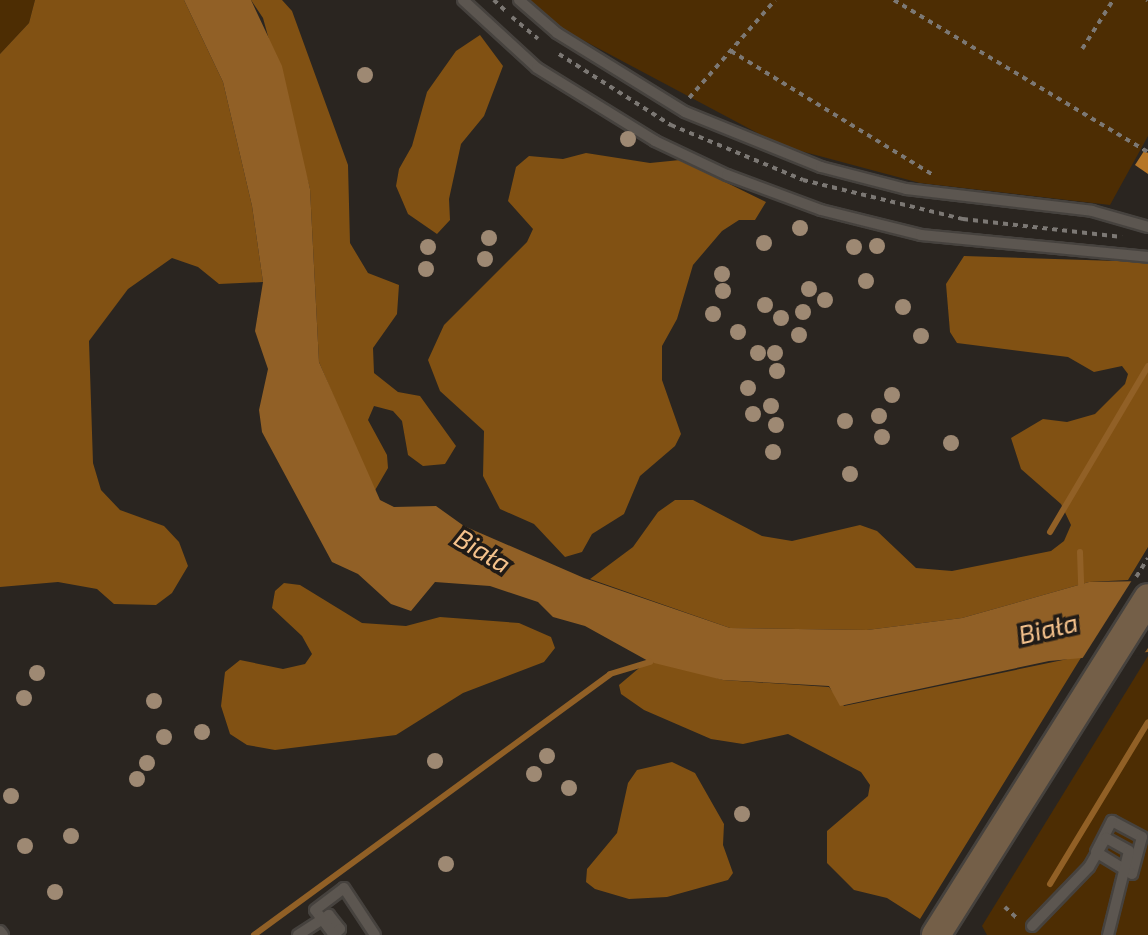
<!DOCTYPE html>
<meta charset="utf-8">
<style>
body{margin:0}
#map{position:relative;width:1148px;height:935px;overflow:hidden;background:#2a2520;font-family:"Exo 2",sans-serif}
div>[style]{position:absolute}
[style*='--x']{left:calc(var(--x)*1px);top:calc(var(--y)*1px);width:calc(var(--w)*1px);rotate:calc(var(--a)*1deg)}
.green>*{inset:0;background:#4d2d03}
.forest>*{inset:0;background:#815113}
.water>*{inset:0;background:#916026}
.pier>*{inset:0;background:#2a2520}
.stream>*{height:6px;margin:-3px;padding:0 3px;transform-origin:3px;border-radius:3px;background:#916026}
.building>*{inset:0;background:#b67627}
.path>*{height:3.5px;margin-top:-1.75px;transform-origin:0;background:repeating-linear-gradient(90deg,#7c7874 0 5px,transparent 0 10px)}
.roads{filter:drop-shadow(2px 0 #46423e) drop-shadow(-2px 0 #46423e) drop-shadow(0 2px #46423e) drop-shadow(0 -2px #46423e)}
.service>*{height:10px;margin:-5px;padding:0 5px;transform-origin:5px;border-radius:5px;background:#5c5650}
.secondary>*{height:28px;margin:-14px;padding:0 14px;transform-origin:14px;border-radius:14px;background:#745f48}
.trees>*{width:16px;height:16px;margin:-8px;border-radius:50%;background:#9e8973}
span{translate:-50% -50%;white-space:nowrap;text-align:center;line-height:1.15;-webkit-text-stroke:7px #201b17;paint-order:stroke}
.water-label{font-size:26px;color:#f5c28c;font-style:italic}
</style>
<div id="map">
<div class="green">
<i style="clip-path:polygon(0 0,35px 0,29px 23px,0 54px)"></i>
<i style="clip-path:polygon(529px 0,1148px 0,1148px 136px,1110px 205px,920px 183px,782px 146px,562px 29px)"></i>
<i style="clip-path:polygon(1148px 656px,1148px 935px,987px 935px,982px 926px)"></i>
</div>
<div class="forest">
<i style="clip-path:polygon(35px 0,184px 0,223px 82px,252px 206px,263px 282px,219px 284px,198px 267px,172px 258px,128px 289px,89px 341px,93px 463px,101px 490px,120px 510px,164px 526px,179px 542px,188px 566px,172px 593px,156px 605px,114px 604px,97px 589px,58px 582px,0 587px,0 54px,29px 23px)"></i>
<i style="clip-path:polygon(251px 0,282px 0,292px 11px,348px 165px,350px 243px,368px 273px,399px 285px,397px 314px,373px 348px,374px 373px,398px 392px,420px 396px,456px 446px,445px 464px,423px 466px,408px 455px,402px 421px,393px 411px,374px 406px,368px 420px,387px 455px,388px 468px,374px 492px,319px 362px,310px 189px,263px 18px)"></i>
<i style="clip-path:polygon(480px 35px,503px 66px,484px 116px,461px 144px,449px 199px,450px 220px,437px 234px,408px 214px,396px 186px,399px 169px,412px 146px,427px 92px,456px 51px)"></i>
<i style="clip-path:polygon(586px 153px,650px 163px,680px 160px,766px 202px,755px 220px,739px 220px,722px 231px,693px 265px,677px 319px,662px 346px,662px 380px,681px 434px,675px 446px,640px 476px,624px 514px,592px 534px,582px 552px,565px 557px,534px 524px,500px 509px,483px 476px,484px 431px,440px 391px,428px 360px,444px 325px,527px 242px,533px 229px,508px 201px,516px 167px,529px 156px,563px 159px)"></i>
<i style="clip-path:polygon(964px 256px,1148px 262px,1148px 547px,1128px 580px,1089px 582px,962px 618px,867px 630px,730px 628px,590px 579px,633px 547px,658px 512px,675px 500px,693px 500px,762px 536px,792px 541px,860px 525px,877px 531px,916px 568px,952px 571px,1051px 551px,1064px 541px,1071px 525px,1061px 504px,1021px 469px,1011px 438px,1043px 419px,1067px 422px,1095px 414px,1125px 384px,1128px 374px,1122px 366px,1094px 372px,1068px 357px,957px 343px,950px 332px,946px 284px)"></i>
<i style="clip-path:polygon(284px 583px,300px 585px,362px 623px,406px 626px,440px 617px,519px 623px,551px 637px,555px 648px,544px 662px,463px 693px,396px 735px,275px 750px,247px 745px,230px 734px,221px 706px,225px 672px,240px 660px,283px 669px,305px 664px,312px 654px,302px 636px,272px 608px,275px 591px)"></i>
<i style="clip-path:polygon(1082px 656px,920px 919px,887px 898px,854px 890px,827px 863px,827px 831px,868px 796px,870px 785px,861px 772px,788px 734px,743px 744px,711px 739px,644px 710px,621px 694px,619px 685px,645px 663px,669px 662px,723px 680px,829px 687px,844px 706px)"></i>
<i style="clip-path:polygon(672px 762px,695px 773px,724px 824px,723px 845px,733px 873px,728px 880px,667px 897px,629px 899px,595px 889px,586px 882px,587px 869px,617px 833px,628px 783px,637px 770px)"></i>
</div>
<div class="water">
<i style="clip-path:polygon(184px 0,251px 0,282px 66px,310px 189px,319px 362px,380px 500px,394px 507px,436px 506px,464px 526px,584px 578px,730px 628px,867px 630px,962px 618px,1089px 582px,1148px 581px,1148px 652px,1049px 661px,840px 706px,829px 686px,723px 680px,650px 662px,585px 626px,553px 617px,538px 602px,490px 586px,435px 582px,411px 611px,391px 604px,358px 574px,332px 562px,262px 432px,259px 410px,268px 369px,255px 331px,263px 282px,252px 206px,223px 82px)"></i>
</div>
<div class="pier">
<i style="clip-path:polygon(1134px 577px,1148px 577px,1148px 648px,1143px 655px,1082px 659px)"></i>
</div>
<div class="stream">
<i style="--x:1050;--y:532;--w:193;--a:-59.4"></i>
<i style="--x:1080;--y:552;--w:33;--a:88"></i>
<i style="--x:1050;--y:884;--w:189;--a:-58.8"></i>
<i style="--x:254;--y:935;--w:441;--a:-36.2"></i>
<i style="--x:610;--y:674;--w:42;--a:-16.7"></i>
</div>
<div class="building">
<i style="clip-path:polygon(1144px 151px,1148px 153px,1148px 174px,1135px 165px)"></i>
</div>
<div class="path">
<i style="--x:494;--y:0;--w:18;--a:43"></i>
<i style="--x:894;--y:0;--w:296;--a:30.9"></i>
<i style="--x:1147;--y:0;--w:1;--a:45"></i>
<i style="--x:512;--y:17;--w:34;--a:40"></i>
<i style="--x:1082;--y:49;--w:58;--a:-57.7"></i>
<i style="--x:731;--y:51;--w:239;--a:31.5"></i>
<i style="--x:559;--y:54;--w:133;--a:32.4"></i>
<i style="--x:671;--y:125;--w:143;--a:22.6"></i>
<i style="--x:803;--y:180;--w:165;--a:13.7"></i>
<i style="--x:963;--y:219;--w:160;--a:6.5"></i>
<i style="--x:689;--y:98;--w:130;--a:-48.7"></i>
<i style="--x:1136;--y:577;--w:22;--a:-58"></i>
<i style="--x:1005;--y:907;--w:19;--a:43"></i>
</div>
<div class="roads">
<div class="service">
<i style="--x:463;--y:0;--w:100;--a:42.6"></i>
<i style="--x:537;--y:68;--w:139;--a:31.7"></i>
<i style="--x:655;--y:141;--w:80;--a:25.3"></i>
<i style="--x:727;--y:175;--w:100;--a:20.4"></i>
<i style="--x:821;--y:210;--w:103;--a:14"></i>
<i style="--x:921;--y:235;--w:228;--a:5.5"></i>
<i style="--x:519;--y:0;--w:50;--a:41"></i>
<i style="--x:557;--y:33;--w:150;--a:31.7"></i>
<i style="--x:685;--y:112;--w:147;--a:22"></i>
<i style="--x:821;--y:167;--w:88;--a:14.5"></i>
<i style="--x:906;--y:189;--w:187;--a:6.7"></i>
<i style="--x:1092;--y:211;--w:58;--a:15.9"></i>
<i style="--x:1112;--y:821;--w:34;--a:28"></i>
<i style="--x:1142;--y:837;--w:38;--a:105"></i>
<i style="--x:1132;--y:874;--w:42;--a:-148.6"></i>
<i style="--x:1096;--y:852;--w:35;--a:-63"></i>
<i style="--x:1032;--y:926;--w:82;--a:-46"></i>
<i style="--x:1089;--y:867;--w:34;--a:-60"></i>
<i style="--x:1106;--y:838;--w:26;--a:29"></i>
<i style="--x:1129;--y:851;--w:87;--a:104"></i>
<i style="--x:0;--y:931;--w:5;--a:53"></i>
<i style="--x:298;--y:935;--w:37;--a:-33"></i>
<i style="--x:329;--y:915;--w:18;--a:52"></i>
<i style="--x:340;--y:929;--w:8;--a:135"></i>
<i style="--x:334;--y:935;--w:31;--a:-127"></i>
<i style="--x:315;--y:910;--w:36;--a:-37"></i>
<i style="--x:344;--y:888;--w:56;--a:56.6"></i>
</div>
<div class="secondary">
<i style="--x:936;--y:935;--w:398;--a:-57.8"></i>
</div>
</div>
<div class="trees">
<i style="left:365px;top:75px"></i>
<i style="left:628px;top:139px"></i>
<i style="left:800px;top:228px"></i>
<i style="left:489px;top:238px"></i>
<i style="left:764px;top:243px"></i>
<i style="left:877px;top:246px"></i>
<i style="left:428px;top:247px"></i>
<i style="left:854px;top:247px"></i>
<i style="left:485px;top:259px"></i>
<i style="left:426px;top:269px"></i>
<i style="left:722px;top:274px"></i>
<i style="left:866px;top:281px"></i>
<i style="left:809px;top:289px"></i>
<i style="left:723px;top:291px"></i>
<i style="left:825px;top:300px"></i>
<i style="left:765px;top:305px"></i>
<i style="left:903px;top:307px"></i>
<i style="left:803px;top:312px"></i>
<i style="left:713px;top:314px"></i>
<i style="left:781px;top:318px"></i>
<i style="left:738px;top:332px"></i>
<i style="left:799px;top:335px"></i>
<i style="left:921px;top:336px"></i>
<i style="left:758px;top:353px"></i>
<i style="left:775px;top:353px"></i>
<i style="left:777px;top:371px"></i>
<i style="left:748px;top:388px"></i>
<i style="left:892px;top:395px"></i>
<i style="left:771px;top:406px"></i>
<i style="left:753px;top:414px"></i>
<i style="left:879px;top:416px"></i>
<i style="left:845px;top:421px"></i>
<i style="left:776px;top:425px"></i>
<i style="left:882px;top:437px"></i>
<i style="left:951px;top:443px"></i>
<i style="left:773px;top:452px"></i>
<i style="left:850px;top:474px"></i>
<i style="left:37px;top:673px"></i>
<i style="left:24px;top:698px"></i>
<i style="left:154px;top:701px"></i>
<i style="left:202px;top:732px"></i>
<i style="left:164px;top:737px"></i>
<i style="left:547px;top:756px"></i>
<i style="left:435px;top:761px"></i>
<i style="left:147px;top:763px"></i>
<i style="left:534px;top:774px"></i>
<i style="left:137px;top:779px"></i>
<i style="left:569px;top:788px"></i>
<i style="left:11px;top:796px"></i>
<i style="left:742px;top:814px"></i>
<i style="left:71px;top:836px"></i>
<i style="left:25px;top:846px"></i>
<i style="left:446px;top:864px"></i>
<i style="left:55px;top:892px"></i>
</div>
<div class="water-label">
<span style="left:483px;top:550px;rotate:31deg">Biała</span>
<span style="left:1048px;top:628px;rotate:-13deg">Biała</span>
</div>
</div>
